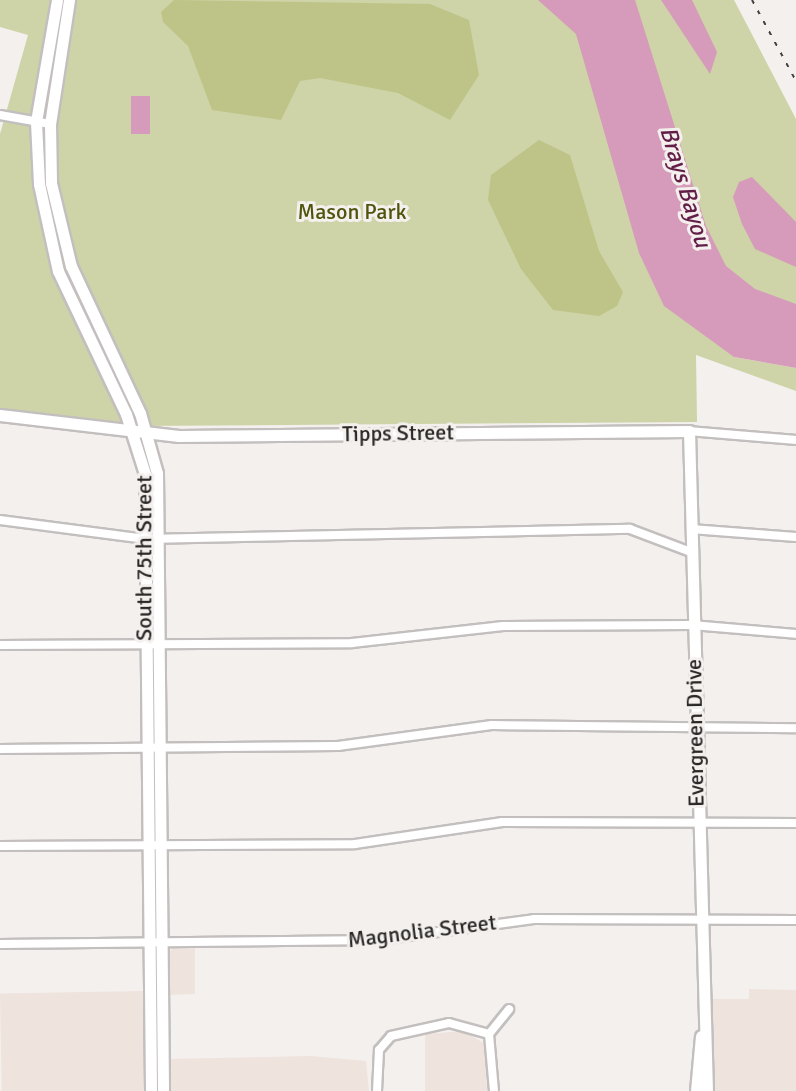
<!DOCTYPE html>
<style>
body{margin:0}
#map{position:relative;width:796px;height:1091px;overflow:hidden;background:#f4f0ee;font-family:Signika,sans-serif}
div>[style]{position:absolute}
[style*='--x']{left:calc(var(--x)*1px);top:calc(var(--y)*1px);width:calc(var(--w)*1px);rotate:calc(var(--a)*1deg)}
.built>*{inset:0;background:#eee3dd;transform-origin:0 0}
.green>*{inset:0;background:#ced3a8}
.forest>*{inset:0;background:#bec487}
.water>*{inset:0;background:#d69bba;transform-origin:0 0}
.roads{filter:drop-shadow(2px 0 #c3bfbe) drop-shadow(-2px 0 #c3bfbe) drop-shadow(0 2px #c3bfbe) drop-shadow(0 -2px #c3bfbe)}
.street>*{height:8px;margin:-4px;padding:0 4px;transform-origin:4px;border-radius:4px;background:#fff}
.secondary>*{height:11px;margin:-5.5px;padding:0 5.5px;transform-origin:5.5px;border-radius:5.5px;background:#fff}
.rail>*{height:2px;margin-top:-1px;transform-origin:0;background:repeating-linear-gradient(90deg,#424140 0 4px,transparent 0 12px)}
span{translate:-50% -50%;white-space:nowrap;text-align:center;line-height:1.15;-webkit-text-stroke:6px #f4f0ee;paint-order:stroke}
.park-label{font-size:22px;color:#4f530b}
.street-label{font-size:22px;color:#292827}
.water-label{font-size:24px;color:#631e48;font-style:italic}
</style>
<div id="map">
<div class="built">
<i style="clip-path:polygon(174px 947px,195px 947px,195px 994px,167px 995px,166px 955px)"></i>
<i style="clip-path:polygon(749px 989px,796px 990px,796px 1091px,711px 1091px,706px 999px,749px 999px)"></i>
<i style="left:145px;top:991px;width:100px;height:145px;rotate:89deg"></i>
<i style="clip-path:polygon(464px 1031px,485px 1044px,487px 1091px,425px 1091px,425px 1034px)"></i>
<i style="clip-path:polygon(311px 1056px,366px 1061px,369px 1091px,167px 1091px,166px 1059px)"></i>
</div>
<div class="green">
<i style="clip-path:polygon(0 0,734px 0,796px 119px,796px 304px,782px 303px,734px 357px,796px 368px,796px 391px,696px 355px,697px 422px,134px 426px,0 410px,0 134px,28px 35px,0 27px)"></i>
</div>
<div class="forest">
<i style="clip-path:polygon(174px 0,430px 4px,469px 20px,479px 75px,450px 120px,398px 93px,320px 78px,300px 81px,281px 120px,212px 110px,188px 46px,163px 22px,161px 12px)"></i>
<i style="clip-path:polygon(539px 140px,570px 155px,599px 251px,623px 292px,617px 306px,599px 316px,553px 310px,521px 269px,488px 200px,491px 175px)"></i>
</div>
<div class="water">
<i style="clip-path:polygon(538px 0,635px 0,706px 226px,726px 266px,755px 289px,796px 304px,796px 368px,734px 357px,664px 306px,639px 253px,576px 34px)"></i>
<i style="clip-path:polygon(661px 0,692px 0,717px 52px,710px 74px)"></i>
<i style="left:131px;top:96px;width:19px;height:38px"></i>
<i style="clip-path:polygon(752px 177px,796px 222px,796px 267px,755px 249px,742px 224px,733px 197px,739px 182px)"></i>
</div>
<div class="roads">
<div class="street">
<i style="--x:0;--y:115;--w:51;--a:10.2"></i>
<i style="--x:689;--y:431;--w:107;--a:4.8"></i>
<i style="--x:0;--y:520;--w:147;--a:7.4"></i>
<i style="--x:146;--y:539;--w:484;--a:-1.2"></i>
<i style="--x:630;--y:529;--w:65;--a:20.7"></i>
<i style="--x:691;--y:529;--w:105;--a:4.4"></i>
<i style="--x:0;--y:645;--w:352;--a:-0.3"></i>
<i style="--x:352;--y:643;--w:152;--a:-6.4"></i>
<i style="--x:503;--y:626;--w:189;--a:-0.3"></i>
<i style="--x:692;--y:625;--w:104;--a:4.9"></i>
<i style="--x:0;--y:749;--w:338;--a:-0.5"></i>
<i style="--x:338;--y:746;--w:155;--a:-7.8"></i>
<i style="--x:492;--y:725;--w:304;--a:0.6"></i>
<i style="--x:0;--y:846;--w:355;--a:-0.3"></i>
<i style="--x:355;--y:844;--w:149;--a:-8.5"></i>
<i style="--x:502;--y:822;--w:294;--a:0.2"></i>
<i style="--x:0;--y:944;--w:379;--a:-0.6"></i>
<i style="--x:379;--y:940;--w:156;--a:-7.7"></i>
<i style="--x:534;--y:919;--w:262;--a:0.2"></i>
<i style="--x:489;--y:1034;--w:57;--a:85"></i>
<i style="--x:489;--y:1034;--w:32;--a:-51"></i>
<i style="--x:377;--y:1091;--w:41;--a:-87.2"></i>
<i style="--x:379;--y:1050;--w:18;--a:-49"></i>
<i style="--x:391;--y:1036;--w:59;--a:-12.6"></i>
<i style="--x:449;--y:1023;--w:41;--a:15.4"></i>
</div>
<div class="secondary">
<i style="--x:57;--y:0;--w:124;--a:99.8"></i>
<i style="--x:36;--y:122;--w:62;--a:87.2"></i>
<i style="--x:39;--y:184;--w:89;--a:77.7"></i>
<i style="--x:58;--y:271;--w:158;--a:64.6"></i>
<i style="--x:126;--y:414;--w:63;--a:72.4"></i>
<i style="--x:145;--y:474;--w:617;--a:89.44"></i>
<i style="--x:69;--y:0;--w:125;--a:98.7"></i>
<i style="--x:50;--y:124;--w:59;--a:89"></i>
<i style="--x:51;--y:183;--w:85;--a:76.5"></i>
<i style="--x:71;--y:266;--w:162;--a:64.9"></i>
<i style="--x:140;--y:413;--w:62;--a:74.2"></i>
<i style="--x:157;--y:473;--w:618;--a:89.44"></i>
<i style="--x:0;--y:415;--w:180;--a:6.7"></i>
<i style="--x:179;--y:436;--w:510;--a:-0.56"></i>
<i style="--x:689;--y:431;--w:660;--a:88.44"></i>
<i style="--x:696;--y:1091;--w:55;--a:-84.8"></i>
</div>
</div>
<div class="rail">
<i style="--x:752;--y:0;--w:92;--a:61.5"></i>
</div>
<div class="park-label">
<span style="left:352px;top:212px">Mason Park</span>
</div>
<div class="street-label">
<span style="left:398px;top:433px;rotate:-1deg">Tipps Street</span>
<span style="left:144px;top:558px;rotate:-90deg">South 75th Street</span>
<span style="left:695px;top:733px;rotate:-91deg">Evergreen Drive</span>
<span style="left:422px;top:931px;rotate:-7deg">Magnolia Street</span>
</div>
<div class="water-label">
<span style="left:685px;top:187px;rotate:73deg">Brays Bayou</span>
</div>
</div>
